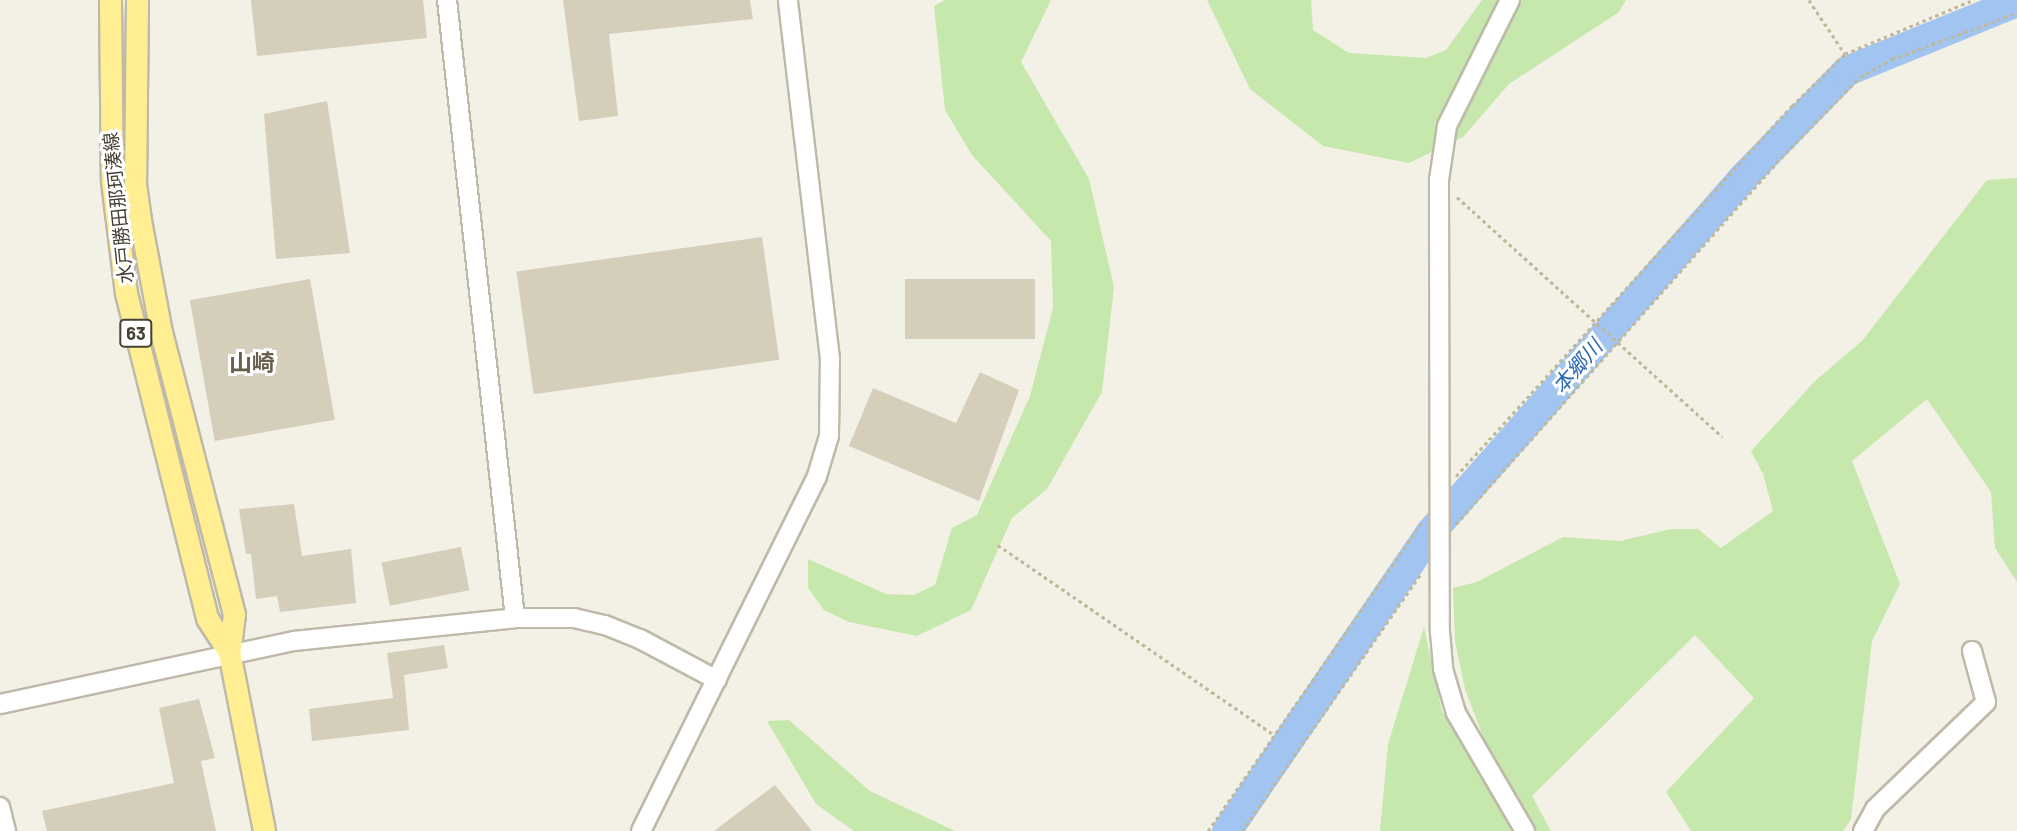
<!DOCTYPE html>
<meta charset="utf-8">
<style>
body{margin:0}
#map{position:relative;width:2017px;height:831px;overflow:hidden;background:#f3f0e5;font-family:Barlow,"Noto Sans JP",sans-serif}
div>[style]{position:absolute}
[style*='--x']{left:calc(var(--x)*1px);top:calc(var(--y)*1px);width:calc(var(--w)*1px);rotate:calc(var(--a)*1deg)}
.green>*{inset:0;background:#c6e8ad}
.river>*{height:30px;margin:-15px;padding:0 15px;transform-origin:15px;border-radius:15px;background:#a1c5f0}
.building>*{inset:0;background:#d4cebb;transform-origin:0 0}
.path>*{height:2.5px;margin-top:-1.25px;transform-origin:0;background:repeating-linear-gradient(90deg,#c0b799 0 3.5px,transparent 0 7px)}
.roads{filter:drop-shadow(2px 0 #beb9a8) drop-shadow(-2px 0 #beb9a8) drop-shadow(0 2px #beb9a8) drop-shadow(0 -2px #beb9a8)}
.minor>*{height:18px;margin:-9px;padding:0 9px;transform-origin:9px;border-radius:9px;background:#fff}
.major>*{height:21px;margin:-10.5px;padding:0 10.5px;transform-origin:10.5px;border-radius:10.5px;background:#ffee92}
span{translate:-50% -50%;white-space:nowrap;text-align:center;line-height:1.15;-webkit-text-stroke:6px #fff;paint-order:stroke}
.shield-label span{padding:2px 5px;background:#fff;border:2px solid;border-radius:5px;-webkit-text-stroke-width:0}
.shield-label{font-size:18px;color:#454135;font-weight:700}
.street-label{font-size:19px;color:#454135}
.water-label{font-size:21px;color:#2d68b2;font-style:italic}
.quarter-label{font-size:23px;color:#68604c;font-weight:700}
</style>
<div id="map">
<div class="green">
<i style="clip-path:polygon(945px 0,1051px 0,1021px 62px,1089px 179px,1114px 287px,1102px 392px,1047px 489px,1012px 518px,971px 610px,917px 636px,849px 622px,824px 610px,808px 588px,808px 559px,886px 594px,914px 595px,935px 585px,952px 528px,977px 515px,1030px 396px,1053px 308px,1051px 241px,972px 155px,945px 110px,934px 6px)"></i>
<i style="clip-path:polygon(1207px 0,1311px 0,1313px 30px,1349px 53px,1426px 58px,1446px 50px,1482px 0,1626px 0,1619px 12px,1509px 84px,1463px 137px,1409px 163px,1323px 146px,1250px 89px)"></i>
<i style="clip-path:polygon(2017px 178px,2017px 582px,1995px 548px,1991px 492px,1927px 399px,1852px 461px,1900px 584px,1872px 641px,1851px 819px,1843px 831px,1691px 831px,1666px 792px,1754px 698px,1695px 635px,1532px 796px,1551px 831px,1535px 831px,1487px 747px,1465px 689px,1455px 641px,1453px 588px,1477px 582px,1563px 537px,1620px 541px,1671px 529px,1698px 529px,1721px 548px,1773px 511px,1763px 474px,1751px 451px,1815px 381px,1862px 341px,1987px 180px)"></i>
<i style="clip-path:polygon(1424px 627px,1442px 711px,1515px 831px,1380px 831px,1388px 744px)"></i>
<i style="clip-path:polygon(789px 720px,870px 791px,955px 831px,854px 831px,816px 804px,767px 721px)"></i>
</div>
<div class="river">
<i style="--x:1227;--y:831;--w:363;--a:-55.7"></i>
<i style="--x:1432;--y:531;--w:470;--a:-48.6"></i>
<i style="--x:1743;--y:178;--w:149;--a:-45.8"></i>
<i style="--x:1847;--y:71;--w:183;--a:-22.1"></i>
</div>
<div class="building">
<i style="clip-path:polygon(251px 0,423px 0,427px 38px,257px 56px)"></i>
<i style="clip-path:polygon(563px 0,750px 0,753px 19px,609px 34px,618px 116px,579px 121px)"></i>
<i style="clip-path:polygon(327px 101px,350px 253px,276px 259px,264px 114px)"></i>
<i style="left:762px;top:237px;width:124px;height:248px;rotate:82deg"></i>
<i style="left:310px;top:279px;width:143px;height:122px;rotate:80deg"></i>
<i style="left:905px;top:279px;width:130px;height:60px"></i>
<i style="clip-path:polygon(980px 372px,1019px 390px,979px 501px,849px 446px,873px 388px,956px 423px)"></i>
<i style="clip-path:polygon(294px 504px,302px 556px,351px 549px,356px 603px,280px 612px,277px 596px,256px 599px,251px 554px,246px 554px,239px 509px)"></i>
<i style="left:461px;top:547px;width:44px;height:81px;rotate:79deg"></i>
<i style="clip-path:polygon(444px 645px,448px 668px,404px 675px,409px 730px,312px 741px,309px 709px,393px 698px,387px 653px)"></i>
<i style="clip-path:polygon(199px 699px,215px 758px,201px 761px,216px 831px,47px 831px,42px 811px,174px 783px,159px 708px)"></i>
<i style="clip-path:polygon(775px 785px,812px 831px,714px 831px)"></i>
</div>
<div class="path">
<i style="--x:1809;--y:0;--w:65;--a:56.3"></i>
<i style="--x:1457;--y:197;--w:358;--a:42.1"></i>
<i style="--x:1456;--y:476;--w:500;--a:-47.8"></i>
<i style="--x:1792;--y:106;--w:74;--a:-44.5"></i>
<i style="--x:1845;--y:54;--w:139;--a:-22.9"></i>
<i style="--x:1456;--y:524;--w:482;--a:-48.4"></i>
<i style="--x:1776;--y:163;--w:120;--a:-45.7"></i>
<i style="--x:1860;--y:77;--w:37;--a:-29"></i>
<i style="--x:1892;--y:59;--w:133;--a:-20.2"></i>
<i style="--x:998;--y:545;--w:335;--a:34.5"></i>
<i style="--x:1208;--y:831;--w:378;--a:-55.3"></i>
<i style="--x:1242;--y:831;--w:315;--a:-55.2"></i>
</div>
<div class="roads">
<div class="minor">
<i style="--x:447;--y:0;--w:622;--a:83.72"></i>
<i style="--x:1510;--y:0;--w:141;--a:116.6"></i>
<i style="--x:1447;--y:126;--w:55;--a:98.4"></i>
<i style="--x:1439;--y:180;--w:452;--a:89.9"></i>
<i style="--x:1440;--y:632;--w:37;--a:85"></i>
<i style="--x:1443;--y:669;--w:46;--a:73.5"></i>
<i style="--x:1456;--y:713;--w:137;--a:59.7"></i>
<i style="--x:0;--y:704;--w:301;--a:-12.1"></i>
<i style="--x:294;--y:641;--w:222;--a:-5.9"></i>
<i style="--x:515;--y:618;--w:59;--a:0"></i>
<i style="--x:574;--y:618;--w:32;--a:13"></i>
<i style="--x:605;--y:625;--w:38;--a:22"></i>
<i style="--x:640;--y:639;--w:87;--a:28"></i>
<i style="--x:0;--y:807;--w:25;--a:76"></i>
<i style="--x:641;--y:831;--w:396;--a:-63.6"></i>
<i style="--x:817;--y:476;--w:42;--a:-73.3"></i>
<i style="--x:829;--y:436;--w:77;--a:-89.3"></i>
<i style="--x:830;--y:359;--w:361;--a:-96.7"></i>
<i style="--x:1863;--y:831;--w:25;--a:-61"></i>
<i style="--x:1875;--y:809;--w:154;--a:-43.9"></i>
<i style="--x:1986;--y:702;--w:53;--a:-105.4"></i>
</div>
<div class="major">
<i style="--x:110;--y:0;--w:181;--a:89.4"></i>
<i style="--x:112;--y:181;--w:113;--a:82.9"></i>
<i style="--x:126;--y:293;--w:335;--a:76"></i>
<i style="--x:207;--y:618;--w:40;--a:57.1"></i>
<i style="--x:137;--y:0;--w:184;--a:90.6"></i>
<i style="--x:135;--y:184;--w:36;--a:82"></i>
<i style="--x:140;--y:220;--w:114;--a:79.4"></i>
<i style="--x:161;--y:332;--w:291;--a:75.5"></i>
<i style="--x:234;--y:614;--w:38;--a:97"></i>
<i style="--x:229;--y:652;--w:182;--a:78.9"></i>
</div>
</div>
<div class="shield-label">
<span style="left:136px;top:333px">63</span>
</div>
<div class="street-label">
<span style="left:118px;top:208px;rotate:-96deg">水戸勝田那珂湊線</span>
</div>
<div class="water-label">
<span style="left:1577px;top:366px;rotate:-49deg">本郷川</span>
</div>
<div class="quarter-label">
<span style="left:252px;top:362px">山崎</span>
</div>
</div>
